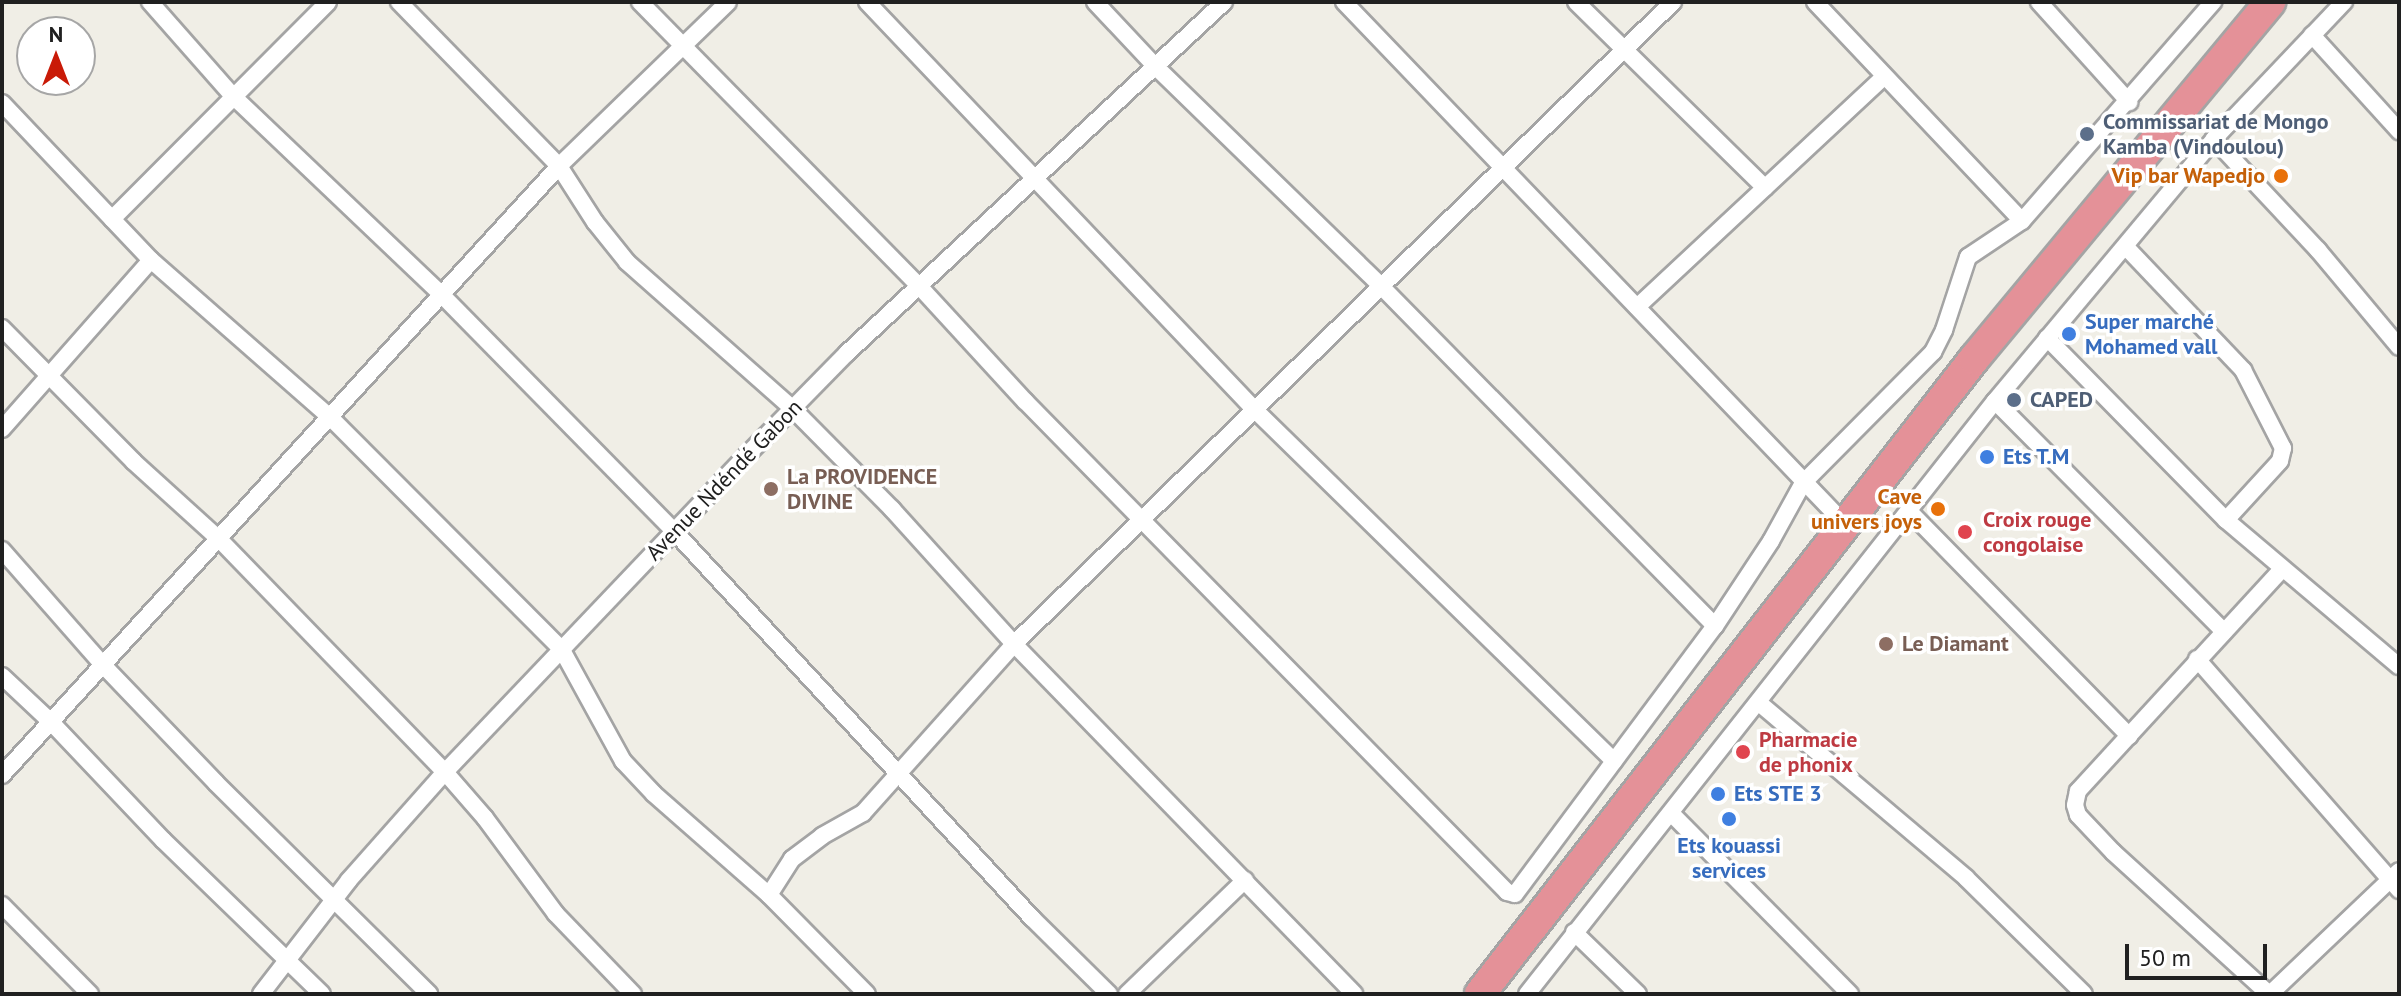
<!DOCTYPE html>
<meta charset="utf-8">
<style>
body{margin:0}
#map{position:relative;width:2401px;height:996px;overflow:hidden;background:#f0eee6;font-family:"PT Sans",sans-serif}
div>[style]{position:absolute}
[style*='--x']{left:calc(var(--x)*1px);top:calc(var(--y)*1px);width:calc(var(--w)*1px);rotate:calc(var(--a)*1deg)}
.roads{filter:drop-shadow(2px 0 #a4a4a4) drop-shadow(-2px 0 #a4a4a4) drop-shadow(0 2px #a4a4a4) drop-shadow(0 -2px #a4a4a4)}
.street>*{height:16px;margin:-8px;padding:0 8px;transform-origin:8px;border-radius:8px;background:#fff}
.highway>*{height:30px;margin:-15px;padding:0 15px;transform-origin:15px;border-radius:15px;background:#e49198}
.dots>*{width:22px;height:22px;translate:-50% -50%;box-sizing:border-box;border:4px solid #fff;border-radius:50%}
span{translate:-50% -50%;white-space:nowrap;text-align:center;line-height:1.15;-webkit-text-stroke:7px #fff;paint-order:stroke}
.service-label{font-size:22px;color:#4e5e75;font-weight:700}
.left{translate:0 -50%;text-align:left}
.food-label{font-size:22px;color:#c56008;font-weight:700}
.right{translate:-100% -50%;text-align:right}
.shop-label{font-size:22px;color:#366cbe;font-weight:700}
.education-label{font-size:22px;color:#785e54;font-weight:700}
.street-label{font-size:22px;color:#202020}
.health-label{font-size:22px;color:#be3a42;font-weight:700}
.frame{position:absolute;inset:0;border:4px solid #202020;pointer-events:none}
.north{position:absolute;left:16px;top:16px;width:80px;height:80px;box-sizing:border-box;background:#fff;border:2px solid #a6a6a6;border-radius:50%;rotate:0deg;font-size:22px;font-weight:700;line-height:32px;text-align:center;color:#202020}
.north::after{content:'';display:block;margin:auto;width:28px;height:36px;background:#c91a07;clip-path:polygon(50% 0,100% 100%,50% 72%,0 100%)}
.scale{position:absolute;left:2125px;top:944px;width:142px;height:36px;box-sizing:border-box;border:4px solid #202020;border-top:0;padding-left:10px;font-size:24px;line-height:28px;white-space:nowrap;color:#202020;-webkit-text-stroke:6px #fff;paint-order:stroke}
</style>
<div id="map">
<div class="roads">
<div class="street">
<i style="--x:150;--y:2;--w:125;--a:48.6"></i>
<i style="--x:233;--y:96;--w:289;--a:43.6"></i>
<i style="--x:442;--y:295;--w:332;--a:45.5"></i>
<i style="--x:675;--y:532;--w:526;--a:47.24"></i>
<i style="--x:1032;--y:918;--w:108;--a:44.6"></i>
<i style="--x:399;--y:2;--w:229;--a:45.7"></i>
<i style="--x:559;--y:166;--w:67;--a:57.3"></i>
<i style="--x:595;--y:222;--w:51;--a:51.3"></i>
<i style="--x:627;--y:262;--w:222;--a:41.5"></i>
<i style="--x:793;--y:409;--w:141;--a:45.3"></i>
<i style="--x:892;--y:509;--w:182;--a:47.9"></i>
<i style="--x:1014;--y:644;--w:488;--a:45.8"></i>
<i style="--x:640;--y:2;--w:400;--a:45.5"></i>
<i style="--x:920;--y:287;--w:155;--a:47.4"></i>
<i style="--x:1025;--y:401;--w:688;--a:45.53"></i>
<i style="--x:1507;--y:892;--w:8;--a:14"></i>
<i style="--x:1515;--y:894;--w:334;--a:-53.3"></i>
<i style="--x:1715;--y:626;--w:102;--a:-56.6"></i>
<i style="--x:1771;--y:541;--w:66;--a:-61.1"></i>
<i style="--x:1803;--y:483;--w:185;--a:-45.2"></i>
<i style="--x:1933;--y:352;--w:25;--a:-63"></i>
<i style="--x:1944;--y:330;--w:77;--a:-71.8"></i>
<i style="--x:1968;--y:257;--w:65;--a:-33.7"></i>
<i style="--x:2022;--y:221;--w:291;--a:-48.9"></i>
<i style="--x:867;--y:2;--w:560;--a:46.45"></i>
<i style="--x:1253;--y:408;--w:505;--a:44.36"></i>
<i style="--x:1095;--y:2;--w:89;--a:46.8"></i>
<i style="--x:1156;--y:67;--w:313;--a:44.2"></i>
<i style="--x:1380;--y:285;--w:478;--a:45.5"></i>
<i style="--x:1344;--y:2;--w:722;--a:46.18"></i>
<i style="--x:1576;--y:2;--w:265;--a:44.5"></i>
<i style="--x:1815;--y:2;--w:301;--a:46.6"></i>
<i style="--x:2039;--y:2;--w:135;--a:48"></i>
<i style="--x:2312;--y:35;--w:130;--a:47.8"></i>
<i style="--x:2;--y:103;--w:216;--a:46.5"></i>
<i style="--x:151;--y:260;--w:238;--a:41.3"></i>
<i style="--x:330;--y:417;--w:329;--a:45.1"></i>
<i style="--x:562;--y:650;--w:127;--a:61.2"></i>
<i style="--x:623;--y:761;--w:45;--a:46.8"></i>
<i style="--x:654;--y:794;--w:153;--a:41.3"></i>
<i style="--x:769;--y:895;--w:139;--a:45.3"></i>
<i style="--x:2214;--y:139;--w:152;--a:46.9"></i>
<i style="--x:2318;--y:250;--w:126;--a:50.1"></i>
<i style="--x:112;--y:219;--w:306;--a:-45.1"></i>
<i style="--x:2126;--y:247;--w:170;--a:46.4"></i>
<i style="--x:2243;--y:370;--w:88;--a:62.9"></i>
<i style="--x:2283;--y:448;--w:13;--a:103"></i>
<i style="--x:2280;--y:461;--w:80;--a:132.5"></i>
<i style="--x:1637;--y:307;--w:338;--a:-43"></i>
<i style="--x:2;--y:328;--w:188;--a:45.4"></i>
<i style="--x:134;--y:462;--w:115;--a:42.2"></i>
<i style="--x:219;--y:539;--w:325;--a:45.9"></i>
<i style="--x:445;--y:772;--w:61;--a:49"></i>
<i style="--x:485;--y:818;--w:119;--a:53.5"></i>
<i style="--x:556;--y:914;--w:111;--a:46.1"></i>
<i style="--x:2047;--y:338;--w:255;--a:45.5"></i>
<i style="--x:2226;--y:520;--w:226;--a:40.2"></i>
<i style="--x:1995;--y:401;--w:325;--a:45.2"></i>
<i style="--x:2;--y:429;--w:225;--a:-48.6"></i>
<i style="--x:1909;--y:511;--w:315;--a:45.6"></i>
<i style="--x:2;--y:550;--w:153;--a:48.7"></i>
<i style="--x:103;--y:665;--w:163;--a:46.2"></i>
<i style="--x:216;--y:783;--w:300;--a:44.7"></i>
<i style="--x:2197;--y:659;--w:307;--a:48.8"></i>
<i style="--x:2;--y:676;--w:67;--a:43.2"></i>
<i style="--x:51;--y:722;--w:163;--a:46.5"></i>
<i style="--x:163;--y:840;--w:221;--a:44.1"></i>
<i style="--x:1758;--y:702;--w:272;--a:40.2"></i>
<i style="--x:1966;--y:878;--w:165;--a:44.5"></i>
<i style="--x:2;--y:775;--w:825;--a:-47.55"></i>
<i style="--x:559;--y:166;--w:235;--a:-44.1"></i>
<i style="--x:1672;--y:814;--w:253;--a:45.3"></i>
<i style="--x:769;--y:895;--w:43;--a:-57.4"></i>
<i style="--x:792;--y:859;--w:38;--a:-37"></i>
<i style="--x:822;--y:836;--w:47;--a:-29.3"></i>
<i style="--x:863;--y:813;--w:227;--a:-48.2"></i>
<i style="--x:1014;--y:644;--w:920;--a:-44.25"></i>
<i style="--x:2;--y:905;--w:125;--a:45.3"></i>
<i style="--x:1574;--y:932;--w:89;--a:44.1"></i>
<i style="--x:261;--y:994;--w:144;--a:-52.3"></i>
<i style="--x:349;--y:880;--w:144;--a:-48.4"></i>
<i style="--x:445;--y:772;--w:442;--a:-46.4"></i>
<i style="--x:750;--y:452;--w:139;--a:-45.6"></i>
<i style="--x:847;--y:353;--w:515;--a:-42.95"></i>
<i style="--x:1127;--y:994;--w:164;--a:-44"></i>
<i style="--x:1527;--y:994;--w:755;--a:-51.72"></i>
<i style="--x:1995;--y:401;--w:341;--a:-50.1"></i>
<i style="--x:2214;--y:139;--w:189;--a:-46.5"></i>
<i style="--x:2269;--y:994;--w:211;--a:-137.7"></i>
<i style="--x:2113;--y:852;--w:51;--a:-133.4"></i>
<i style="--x:2078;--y:815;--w:10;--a:-107"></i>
<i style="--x:2075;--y:805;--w:14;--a:-78"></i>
<i style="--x:2078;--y:791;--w:300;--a:-47.4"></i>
<i style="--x:2270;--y:994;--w:178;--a:-43.6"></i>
</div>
<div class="highway">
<i style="--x:1480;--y:994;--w:805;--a:-52.12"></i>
<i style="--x:1974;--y:359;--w:464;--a:-50.3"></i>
</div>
</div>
<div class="dots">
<i style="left:2087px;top:134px;background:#5c6f8a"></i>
<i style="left:2281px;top:176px;background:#e8710a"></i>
<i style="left:2069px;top:334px;background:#3f7fe0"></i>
<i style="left:2014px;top:400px;background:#5c6f8a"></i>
<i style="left:1987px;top:457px;background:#3f7fe0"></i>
<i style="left:771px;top:489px;background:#8d6e63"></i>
<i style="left:1938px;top:509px;background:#e8710a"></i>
<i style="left:1965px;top:532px;background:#e0444e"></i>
<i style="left:1886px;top:644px;background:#8d6e63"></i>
<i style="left:1743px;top:752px;background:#e0444e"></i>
<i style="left:1718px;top:794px;background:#3f7fe0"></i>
<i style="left:1729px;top:819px;background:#3f7fe0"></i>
</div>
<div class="service-label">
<span class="left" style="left:2103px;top:134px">Commissariat de Mongo<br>Kamba (Vindoulou)</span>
<span class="left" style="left:2030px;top:400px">CAPED</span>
</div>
<div class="food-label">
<span class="right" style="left:2265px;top:176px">Vip bar Wapedjo</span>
<span class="right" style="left:1922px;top:509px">Cave<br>univers joys</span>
</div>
<div class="shop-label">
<span class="left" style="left:2085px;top:334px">Super marché<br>Mohamed vall</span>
<span class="left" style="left:2003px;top:457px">Ets T.M</span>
<span class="left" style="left:1734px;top:794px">Ets STE 3</span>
<span style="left:1729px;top:858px">Ets kouassi<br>services</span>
</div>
<div class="education-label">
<span class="left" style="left:787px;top:489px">La PROVIDENCE<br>DIVINE</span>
<span class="left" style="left:1902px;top:644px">Le Diamant</span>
</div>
<div class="street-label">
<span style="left:724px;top:480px;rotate:-46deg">Avenue Ndéndé Gabon</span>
</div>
<div class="health-label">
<span class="left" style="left:1983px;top:532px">Croix rouge<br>congolaise</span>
<span class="left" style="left:1759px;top:752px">Pharmacie<br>de phonix</span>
</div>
<div class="frame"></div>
<div class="north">N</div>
<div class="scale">50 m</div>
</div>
